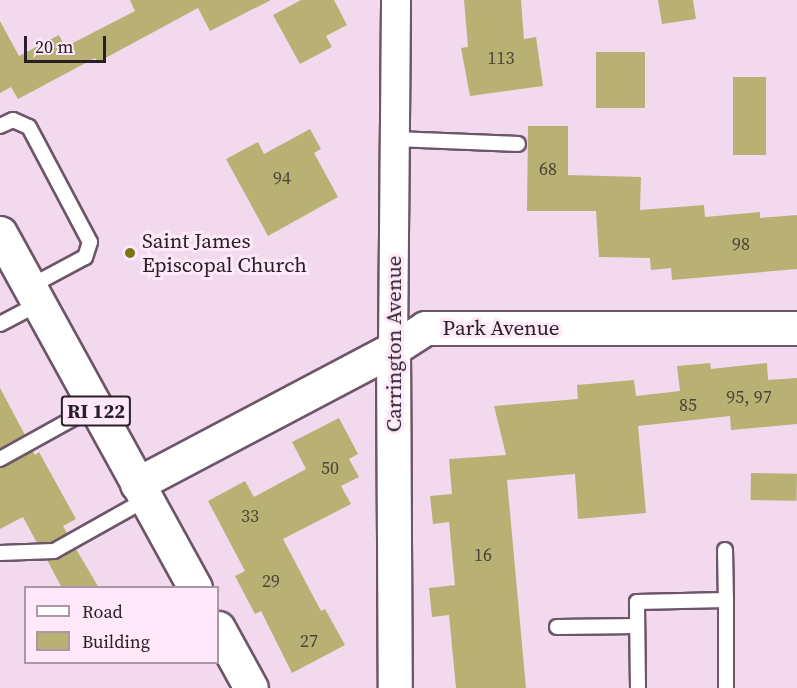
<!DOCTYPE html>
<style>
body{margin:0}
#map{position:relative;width:797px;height:688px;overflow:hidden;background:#f3d9ee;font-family:"Source Serif 4",serif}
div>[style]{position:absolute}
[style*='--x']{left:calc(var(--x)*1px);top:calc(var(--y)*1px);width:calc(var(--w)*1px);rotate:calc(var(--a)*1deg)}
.building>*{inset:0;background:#b8b173;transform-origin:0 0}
.roads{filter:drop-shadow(2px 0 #6c5668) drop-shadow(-2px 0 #6c5668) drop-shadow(0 2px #6c5668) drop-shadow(0 -2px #6c5668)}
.lane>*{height:14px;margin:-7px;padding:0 7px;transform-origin:7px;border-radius:7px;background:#fff}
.street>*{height:28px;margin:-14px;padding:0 14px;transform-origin:14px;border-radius:14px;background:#fff}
.secondary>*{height:33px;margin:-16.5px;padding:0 16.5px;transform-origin:16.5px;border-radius:16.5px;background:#fff}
.primary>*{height:33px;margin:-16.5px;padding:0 16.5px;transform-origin:16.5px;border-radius:16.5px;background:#fff}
.dots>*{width:16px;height:16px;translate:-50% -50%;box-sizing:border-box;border:3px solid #fee8f9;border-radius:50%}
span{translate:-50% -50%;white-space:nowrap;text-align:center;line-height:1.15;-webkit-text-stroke:6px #fee8f9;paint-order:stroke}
.number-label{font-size:18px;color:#4d443a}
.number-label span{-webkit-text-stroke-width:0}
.shield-label span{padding:2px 4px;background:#fee8f9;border:2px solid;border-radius:4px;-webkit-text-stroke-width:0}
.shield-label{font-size:20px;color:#292027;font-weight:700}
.poi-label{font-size:21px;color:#292027}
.left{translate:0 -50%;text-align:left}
.street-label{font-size:21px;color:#292027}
.legend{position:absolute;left:24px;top:586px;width:195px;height:78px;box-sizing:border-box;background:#fee8f9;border:2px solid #a998a5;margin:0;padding:8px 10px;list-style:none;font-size:18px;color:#292027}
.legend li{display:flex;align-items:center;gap:12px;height:30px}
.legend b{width:30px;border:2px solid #a998a5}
.scale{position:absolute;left:24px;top:36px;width:82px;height:27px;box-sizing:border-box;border:3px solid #292027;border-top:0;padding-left:8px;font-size:18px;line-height:21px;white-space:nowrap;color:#292027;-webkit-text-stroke:4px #fee8f9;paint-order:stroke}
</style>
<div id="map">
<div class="building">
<i style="clip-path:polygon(130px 0,271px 0,210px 31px,198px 8px,98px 62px,95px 58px,18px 99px,11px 87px,0 93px,0 21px,19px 56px,59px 35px,65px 47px,135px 11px)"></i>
<i style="clip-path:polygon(301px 0,334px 0,347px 25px,326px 36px,332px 47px,300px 64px,273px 15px)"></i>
<i style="clip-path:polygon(464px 0,521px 0,524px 39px,536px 37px,543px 86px,470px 96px,461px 48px,468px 47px)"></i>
<i style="clip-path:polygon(658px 0,693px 0,696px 19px,662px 24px)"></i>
<i style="left:596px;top:52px;width:49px;height:56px"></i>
<i style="left:733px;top:77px;width:33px;height:78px"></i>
<i style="clip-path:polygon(528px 126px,568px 126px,568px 175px,641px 177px,640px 210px,704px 205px,705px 217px,760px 212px,760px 218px,797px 215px,797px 269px,672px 280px,671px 268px,651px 270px,650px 258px,599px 257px,596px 211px,527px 211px)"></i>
<i style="clip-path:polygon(310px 129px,321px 149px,314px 153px,338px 197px,268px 236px,226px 159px,258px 142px,264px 154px)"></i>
<i style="clip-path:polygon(710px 363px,711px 369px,767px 363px,768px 380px,797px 378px,797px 424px,731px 430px,730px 416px,638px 426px,646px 513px,578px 519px,575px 474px,507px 480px,526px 688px,456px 688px,449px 615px,432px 617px,429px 588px,455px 585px,449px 522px,433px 524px,430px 496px,452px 494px,449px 459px,506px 455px,494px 406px,578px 399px,577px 385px,634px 380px,636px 396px,680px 391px,677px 366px)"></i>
<i style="clip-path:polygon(0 388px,25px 435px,0 449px)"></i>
<i style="clip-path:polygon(339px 418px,358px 454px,349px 459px,359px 477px,341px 486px,351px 504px,283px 539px,321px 611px,325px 609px,345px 645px,292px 673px,261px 611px,255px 614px,235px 576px,245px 571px,208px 501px,245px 481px,254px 497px,306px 469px,292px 442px)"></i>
<i style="clip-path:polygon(33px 451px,35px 455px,39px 452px,76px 519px,63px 526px,67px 533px,51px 542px,37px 543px,23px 517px,0 529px,0 468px)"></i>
<i style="left:751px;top:473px;width:46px;height:27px;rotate:1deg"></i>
<i style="clip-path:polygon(76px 549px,99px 588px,62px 588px,47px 560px)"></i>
</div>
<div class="roads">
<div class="lane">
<i style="--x:0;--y:126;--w:14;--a:-25"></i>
<i style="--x:13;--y:120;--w:17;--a:24"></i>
<i style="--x:29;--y:127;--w:130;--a:62.1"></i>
<i style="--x:90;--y:242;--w:16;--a:108"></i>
<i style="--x:85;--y:257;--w:64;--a:151.8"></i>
<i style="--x:396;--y:139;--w:122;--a:2.3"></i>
<i style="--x:0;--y:324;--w:43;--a:-27.8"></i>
<i style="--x:0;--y:459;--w:107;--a:-29"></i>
<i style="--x:725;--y:550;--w:50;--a:88.9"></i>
<i style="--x:0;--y:553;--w:54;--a:-2.1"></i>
<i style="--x:54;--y:551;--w:104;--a:-29.3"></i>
<i style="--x:557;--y:627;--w:80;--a:-0.7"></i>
<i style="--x:638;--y:688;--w:86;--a:-90.7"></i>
<i style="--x:637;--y:602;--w:89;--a:-1.3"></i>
<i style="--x:726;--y:600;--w:88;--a:90"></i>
</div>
<div class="street">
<i style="--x:393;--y:349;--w:349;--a:-89.5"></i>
</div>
<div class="secondary">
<i style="--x:393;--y:349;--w:339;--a:89.7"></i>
</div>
<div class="primary">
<i style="--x:0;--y:233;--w:405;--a:61.2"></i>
<i style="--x:137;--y:484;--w:289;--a:-27.8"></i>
<i style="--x:393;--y:349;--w:38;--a:-33"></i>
<i style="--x:425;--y:328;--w:372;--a:0"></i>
<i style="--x:218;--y:628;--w:68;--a:61.2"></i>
</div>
</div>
<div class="dots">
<i style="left:130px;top:253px;background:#7e7416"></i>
</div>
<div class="number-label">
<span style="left:501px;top:58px">113</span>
<span style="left:548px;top:169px">68</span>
<span style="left:282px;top:178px">94</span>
<span style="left:741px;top:244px">98</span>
<span style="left:749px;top:397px">95, 97</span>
<span style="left:688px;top:405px">85</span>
<span style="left:330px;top:468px">50</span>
<span style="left:250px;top:516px">33</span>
<span style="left:483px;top:555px">16</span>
<span style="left:271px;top:581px">29</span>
<span style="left:309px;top:641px">27</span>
</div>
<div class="shield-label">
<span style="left:96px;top:411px">RI 122</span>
</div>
<div class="poi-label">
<span class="left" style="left:142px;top:253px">Saint James<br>Episcopal Church</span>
</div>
<div class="street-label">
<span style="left:501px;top:328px">Park Avenue</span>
<span style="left:394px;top:344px;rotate:-90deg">Carrington Avenue</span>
</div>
<ul class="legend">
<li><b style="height:8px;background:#fff"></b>Road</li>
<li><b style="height:16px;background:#b8b173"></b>Building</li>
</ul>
<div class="scale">20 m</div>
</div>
